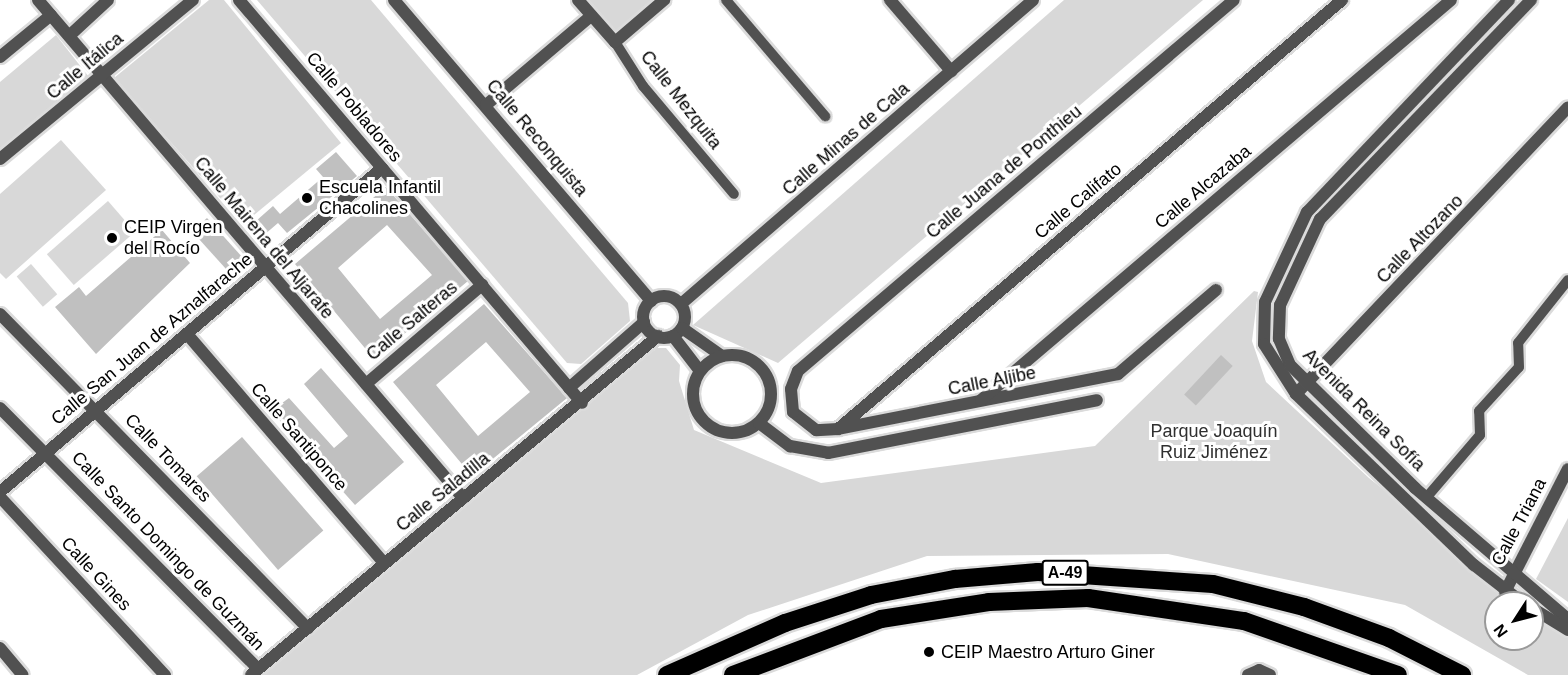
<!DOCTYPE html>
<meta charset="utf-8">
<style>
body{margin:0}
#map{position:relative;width:1568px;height:675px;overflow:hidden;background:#fff;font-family:Helvetica,sans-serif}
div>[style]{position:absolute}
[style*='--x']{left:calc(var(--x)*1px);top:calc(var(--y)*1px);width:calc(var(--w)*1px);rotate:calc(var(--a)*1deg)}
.green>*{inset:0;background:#d8d8d8;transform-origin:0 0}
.building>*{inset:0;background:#c0c0c0;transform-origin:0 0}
.roads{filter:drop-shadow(2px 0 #dbdbdb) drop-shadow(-2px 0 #dbdbdb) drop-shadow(0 2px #dbdbdb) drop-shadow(0 -2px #dbdbdb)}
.pedestrian>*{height:10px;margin:-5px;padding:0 5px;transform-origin:5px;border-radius:5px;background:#515151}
.minor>*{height:12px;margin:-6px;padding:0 6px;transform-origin:6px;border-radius:6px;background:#515151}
.minor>.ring{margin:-6px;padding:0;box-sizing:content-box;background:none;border:12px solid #515151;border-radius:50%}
.tertiary>*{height:12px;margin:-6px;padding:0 6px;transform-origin:6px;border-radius:6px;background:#515151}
.motorway>*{height:18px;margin:-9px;padding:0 9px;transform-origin:9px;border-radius:9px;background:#000}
.dots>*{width:16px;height:16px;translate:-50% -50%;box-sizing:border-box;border:3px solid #fff;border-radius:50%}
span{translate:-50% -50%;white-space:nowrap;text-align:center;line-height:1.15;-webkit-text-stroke:6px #fff;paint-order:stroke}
.shield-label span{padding:2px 4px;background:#fff;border:2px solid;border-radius:4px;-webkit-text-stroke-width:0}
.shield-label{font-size:16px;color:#000;font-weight:700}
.street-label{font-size:18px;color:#000}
.poi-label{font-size:18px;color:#000}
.left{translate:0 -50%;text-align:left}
.park-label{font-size:18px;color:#2f2f2f}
.north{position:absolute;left:1484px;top:591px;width:60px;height:60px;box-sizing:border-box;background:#fff;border:2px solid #999;border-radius:50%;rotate:234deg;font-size:16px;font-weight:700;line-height:24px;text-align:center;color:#000}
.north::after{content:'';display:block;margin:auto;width:21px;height:27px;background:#000;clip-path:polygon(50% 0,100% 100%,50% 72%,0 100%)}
</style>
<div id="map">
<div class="green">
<i style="clip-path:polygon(209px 0,224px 0,341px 143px,243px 224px,114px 78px)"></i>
<i style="clip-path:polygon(257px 0,371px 0,628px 303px,630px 321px,581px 364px,567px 363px)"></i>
<i style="clip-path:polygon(586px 0,656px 0,616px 35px)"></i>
<i style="clip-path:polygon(1064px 0,1203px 0,778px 363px,693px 325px)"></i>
<i style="clip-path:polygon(56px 35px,89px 77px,0 152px,0 82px)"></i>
<i style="clip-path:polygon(61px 140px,106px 190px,6px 279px,0 273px,0 194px)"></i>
<i style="left:108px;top:201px;width:41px;height:81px;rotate:49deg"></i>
<i style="left:31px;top:264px;width:40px;height:19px;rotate:49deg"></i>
<i style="clip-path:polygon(1254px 291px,1258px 292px,1252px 341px,1266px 382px,1369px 478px,1526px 603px,1496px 603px,1496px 639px,1532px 639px,1532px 608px,1568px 637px,1568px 675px,1528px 675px,1405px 605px,1168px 554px,927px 556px,748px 615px,637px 675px,262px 675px,657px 348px,666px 348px,680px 365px,679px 381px,694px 430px,821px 483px,1095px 446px)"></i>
<i style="clip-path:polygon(1568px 518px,1568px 602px,1536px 579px)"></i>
</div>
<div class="building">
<i style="clip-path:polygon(336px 152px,357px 176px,287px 233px,278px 223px,257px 241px,247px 229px,273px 206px,280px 214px,323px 177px,316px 169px)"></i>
<i style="clip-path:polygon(evenodd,386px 187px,468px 281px,374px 359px,295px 264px,386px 187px,387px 225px,432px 275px,380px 319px,338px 268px,387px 225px)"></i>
<i style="left:207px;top:218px;width:54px;height:20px;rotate:48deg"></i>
<i style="clip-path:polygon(162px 230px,190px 263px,96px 354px,55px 307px,79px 287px,86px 296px)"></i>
<i style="clip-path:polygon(evenodd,484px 304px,567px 398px,472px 476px,393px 382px,484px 304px,486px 342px,530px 392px,478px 436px,436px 385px,486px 342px)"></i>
<i style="left:1221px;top:355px;width:16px;height:54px;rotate:43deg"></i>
<i style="clip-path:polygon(321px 368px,404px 462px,355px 505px,271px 411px,289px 398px,334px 448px,348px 436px,304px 384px)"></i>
<i style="left:242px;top:437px;width:124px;height:60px;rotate:49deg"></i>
</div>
<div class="roads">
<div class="pedestrian">
<i style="--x:726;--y:0;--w:153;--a:49.5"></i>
<i style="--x:615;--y:42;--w:52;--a:57.5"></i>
<i style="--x:643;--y:86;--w:141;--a:49.9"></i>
<i style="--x:1426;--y:498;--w:83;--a:-49.4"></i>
<i style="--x:1480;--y:435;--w:24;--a:-92"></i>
<i style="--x:1479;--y:411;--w:59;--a:-47.7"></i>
<i style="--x:1519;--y:367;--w:24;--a:-92"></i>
<i style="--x:1518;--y:343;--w:80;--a:-51.6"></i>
</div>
<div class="minor">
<i style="--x:38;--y:0;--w:655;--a:49.52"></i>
<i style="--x:239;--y:0;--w:529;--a:49.6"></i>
<i style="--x:394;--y:0;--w:396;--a:49.5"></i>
<i style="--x:578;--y:0;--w:56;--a:48.6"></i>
<i style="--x:615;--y:42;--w:65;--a:-40.6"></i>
<i style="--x:890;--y:0;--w:94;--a:49.3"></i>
<i style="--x:69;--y:36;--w:53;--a:-42.7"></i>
<i style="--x:0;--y:57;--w:66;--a:-39.5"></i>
<i style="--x:486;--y:105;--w:138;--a:-40.3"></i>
<i style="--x:0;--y:159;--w:250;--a:-39.5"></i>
<i style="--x:1216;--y:290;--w:129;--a:139.4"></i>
<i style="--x:1118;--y:374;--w:285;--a:168.9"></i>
<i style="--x:838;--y:429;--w:22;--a:177"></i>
<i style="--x:816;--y:430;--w:29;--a:-142"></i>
<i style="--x:793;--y:412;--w:23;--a:-95"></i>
<i style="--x:791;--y:389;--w:19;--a:-69"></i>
<i style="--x:798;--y:371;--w:572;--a:-40.4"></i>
<i class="ring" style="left:643px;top:296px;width:30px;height:30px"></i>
<i style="--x:681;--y:304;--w:465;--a:-40.8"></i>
<i style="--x:0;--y:314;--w:440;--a:45.6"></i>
<i style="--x:682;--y:328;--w:49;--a:35"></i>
<i style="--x:187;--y:334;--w:302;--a:49.3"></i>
<i style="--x:673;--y:336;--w:44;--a:52.4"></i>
<i class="ring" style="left:693px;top:355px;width:66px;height:66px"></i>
<i style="--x:366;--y:384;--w:153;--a:-40.5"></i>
<i style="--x:569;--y:388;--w:100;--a:-41.3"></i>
<i style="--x:1296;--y:394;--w:395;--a:-46.5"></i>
<i style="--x:981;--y:400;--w:617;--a:-40.4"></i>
<i style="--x:0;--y:408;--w:367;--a:45.3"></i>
<i style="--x:759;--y:423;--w:39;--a:37"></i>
<i style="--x:790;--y:446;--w:39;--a:10"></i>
<i style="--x:828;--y:453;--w:274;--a:-11.1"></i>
<i style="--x:838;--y:429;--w:662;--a:-40.4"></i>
<i style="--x:0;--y:492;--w:501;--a:-40.3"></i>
<i style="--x:0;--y:497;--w:243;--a:47.2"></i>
<i style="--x:1505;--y:592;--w:138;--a:-62.9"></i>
<i style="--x:0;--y:648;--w:35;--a:50"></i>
<i style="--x:251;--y:675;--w:530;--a:-39.79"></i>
<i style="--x:1248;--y:675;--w:12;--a:-24"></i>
<i style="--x:1259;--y:670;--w:12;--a:24"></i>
</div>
<div class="tertiary">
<i style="--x:1509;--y:0;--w:293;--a:133.6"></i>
<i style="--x:1307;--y:212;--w:99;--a:115"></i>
<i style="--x:1265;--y:302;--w:42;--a:91.4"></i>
<i style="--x:1264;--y:344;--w:59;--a:57.4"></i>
<i style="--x:1296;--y:394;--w:247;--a:43.9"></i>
<i style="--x:1474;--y:565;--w:62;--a:37.8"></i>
<i style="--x:1531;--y:0;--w:304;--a:133.9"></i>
<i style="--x:1320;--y:219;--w:95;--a:114.9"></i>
<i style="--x:1280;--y:305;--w:34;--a:92"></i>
<i style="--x:1279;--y:339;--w:28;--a:67"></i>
<i style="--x:1290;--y:365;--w:175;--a:44.5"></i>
<i style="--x:1415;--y:488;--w:201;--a:40.6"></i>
<i style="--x:1532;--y:608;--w:42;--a:31.4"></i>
</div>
<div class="motorway">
<i style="--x:667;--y:675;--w:129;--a:-23.8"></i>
<i style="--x:785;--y:623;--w:90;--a:-18"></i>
<i style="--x:871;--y:595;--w:86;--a:-10.8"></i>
<i style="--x:955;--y:579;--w:83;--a:-4.8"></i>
<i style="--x:1038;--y:572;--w:175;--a:3.9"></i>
<i style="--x:1213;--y:584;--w:94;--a:14.2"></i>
<i style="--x:1304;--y:607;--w:90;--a:20"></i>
<i style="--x:1389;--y:638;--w:82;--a:26.9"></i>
<i style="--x:733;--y:675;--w:158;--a:-20.7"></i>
<i style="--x:881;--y:619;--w:109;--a:-8.9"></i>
<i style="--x:989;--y:602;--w:99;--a:-2.3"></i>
<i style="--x:1088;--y:598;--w:158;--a:8.4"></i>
<i style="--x:1244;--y:621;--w:163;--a:19.3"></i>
</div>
</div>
<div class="dots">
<i style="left:307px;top:198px;background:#000"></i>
<i style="left:112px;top:238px;background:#000"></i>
<i style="left:929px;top:652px;background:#000"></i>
</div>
<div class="shield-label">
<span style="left:1065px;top:573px">A-49</span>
</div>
<div class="street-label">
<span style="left:85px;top:66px;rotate:-40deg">Calle Itálica</span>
<span style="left:681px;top:100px;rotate:52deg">Calle Mezquita</span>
<span style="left:354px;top:107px;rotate:50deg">Calle Pobladores</span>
<span style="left:537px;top:138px;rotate:50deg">Calle Reconquista</span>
<span style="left:846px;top:139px;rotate:-41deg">Calle Minas de Cala</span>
<span style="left:1004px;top:172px;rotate:-40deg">Calle Juana de Ponthieu</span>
<span style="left:1203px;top:187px;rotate:-40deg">Calle Alcazaba</span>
<span style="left:1078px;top:201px;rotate:-40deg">Calle Califato</span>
<span style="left:264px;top:238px;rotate:50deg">Calle Mairena del Aljarafe</span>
<span style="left:1420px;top:239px;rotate:-46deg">Calle Altozano</span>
<span style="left:412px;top:321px;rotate:-40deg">Calle Salteras</span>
<span style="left:152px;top:339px;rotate:-40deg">Calle San Juan de Aznalfarache</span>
<span style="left:992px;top:381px;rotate:-11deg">Calle Aljibe</span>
<span style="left:1364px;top:410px;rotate:45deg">Avenida Reina Sofía</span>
<span style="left:299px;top:437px;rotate:49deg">Calle Santiponce</span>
<span style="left:168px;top:458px;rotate:46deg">Calle Tomares</span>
<span style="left:443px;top:492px;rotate:-39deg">Calle Saladilla</span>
<span style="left:1519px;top:522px;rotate:-62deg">Calle Triana</span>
<span style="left:168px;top:551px;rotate:46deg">Calle Santo Domingo de Guzmán</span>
<span style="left:96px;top:574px;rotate:47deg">Calle Gines</span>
</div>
<div class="poi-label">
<span class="left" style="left:319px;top:198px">Escuela Infantil<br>Chacolines</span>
<span class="left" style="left:124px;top:238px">CEIP Virgen<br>del Rocío</span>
<span class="left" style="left:941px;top:652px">CEIP Maestro Arturo Giner</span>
</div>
<div class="park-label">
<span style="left:1214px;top:442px">Parque Joaquín<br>Ruiz Jiménez</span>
</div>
<div class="north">N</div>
</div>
